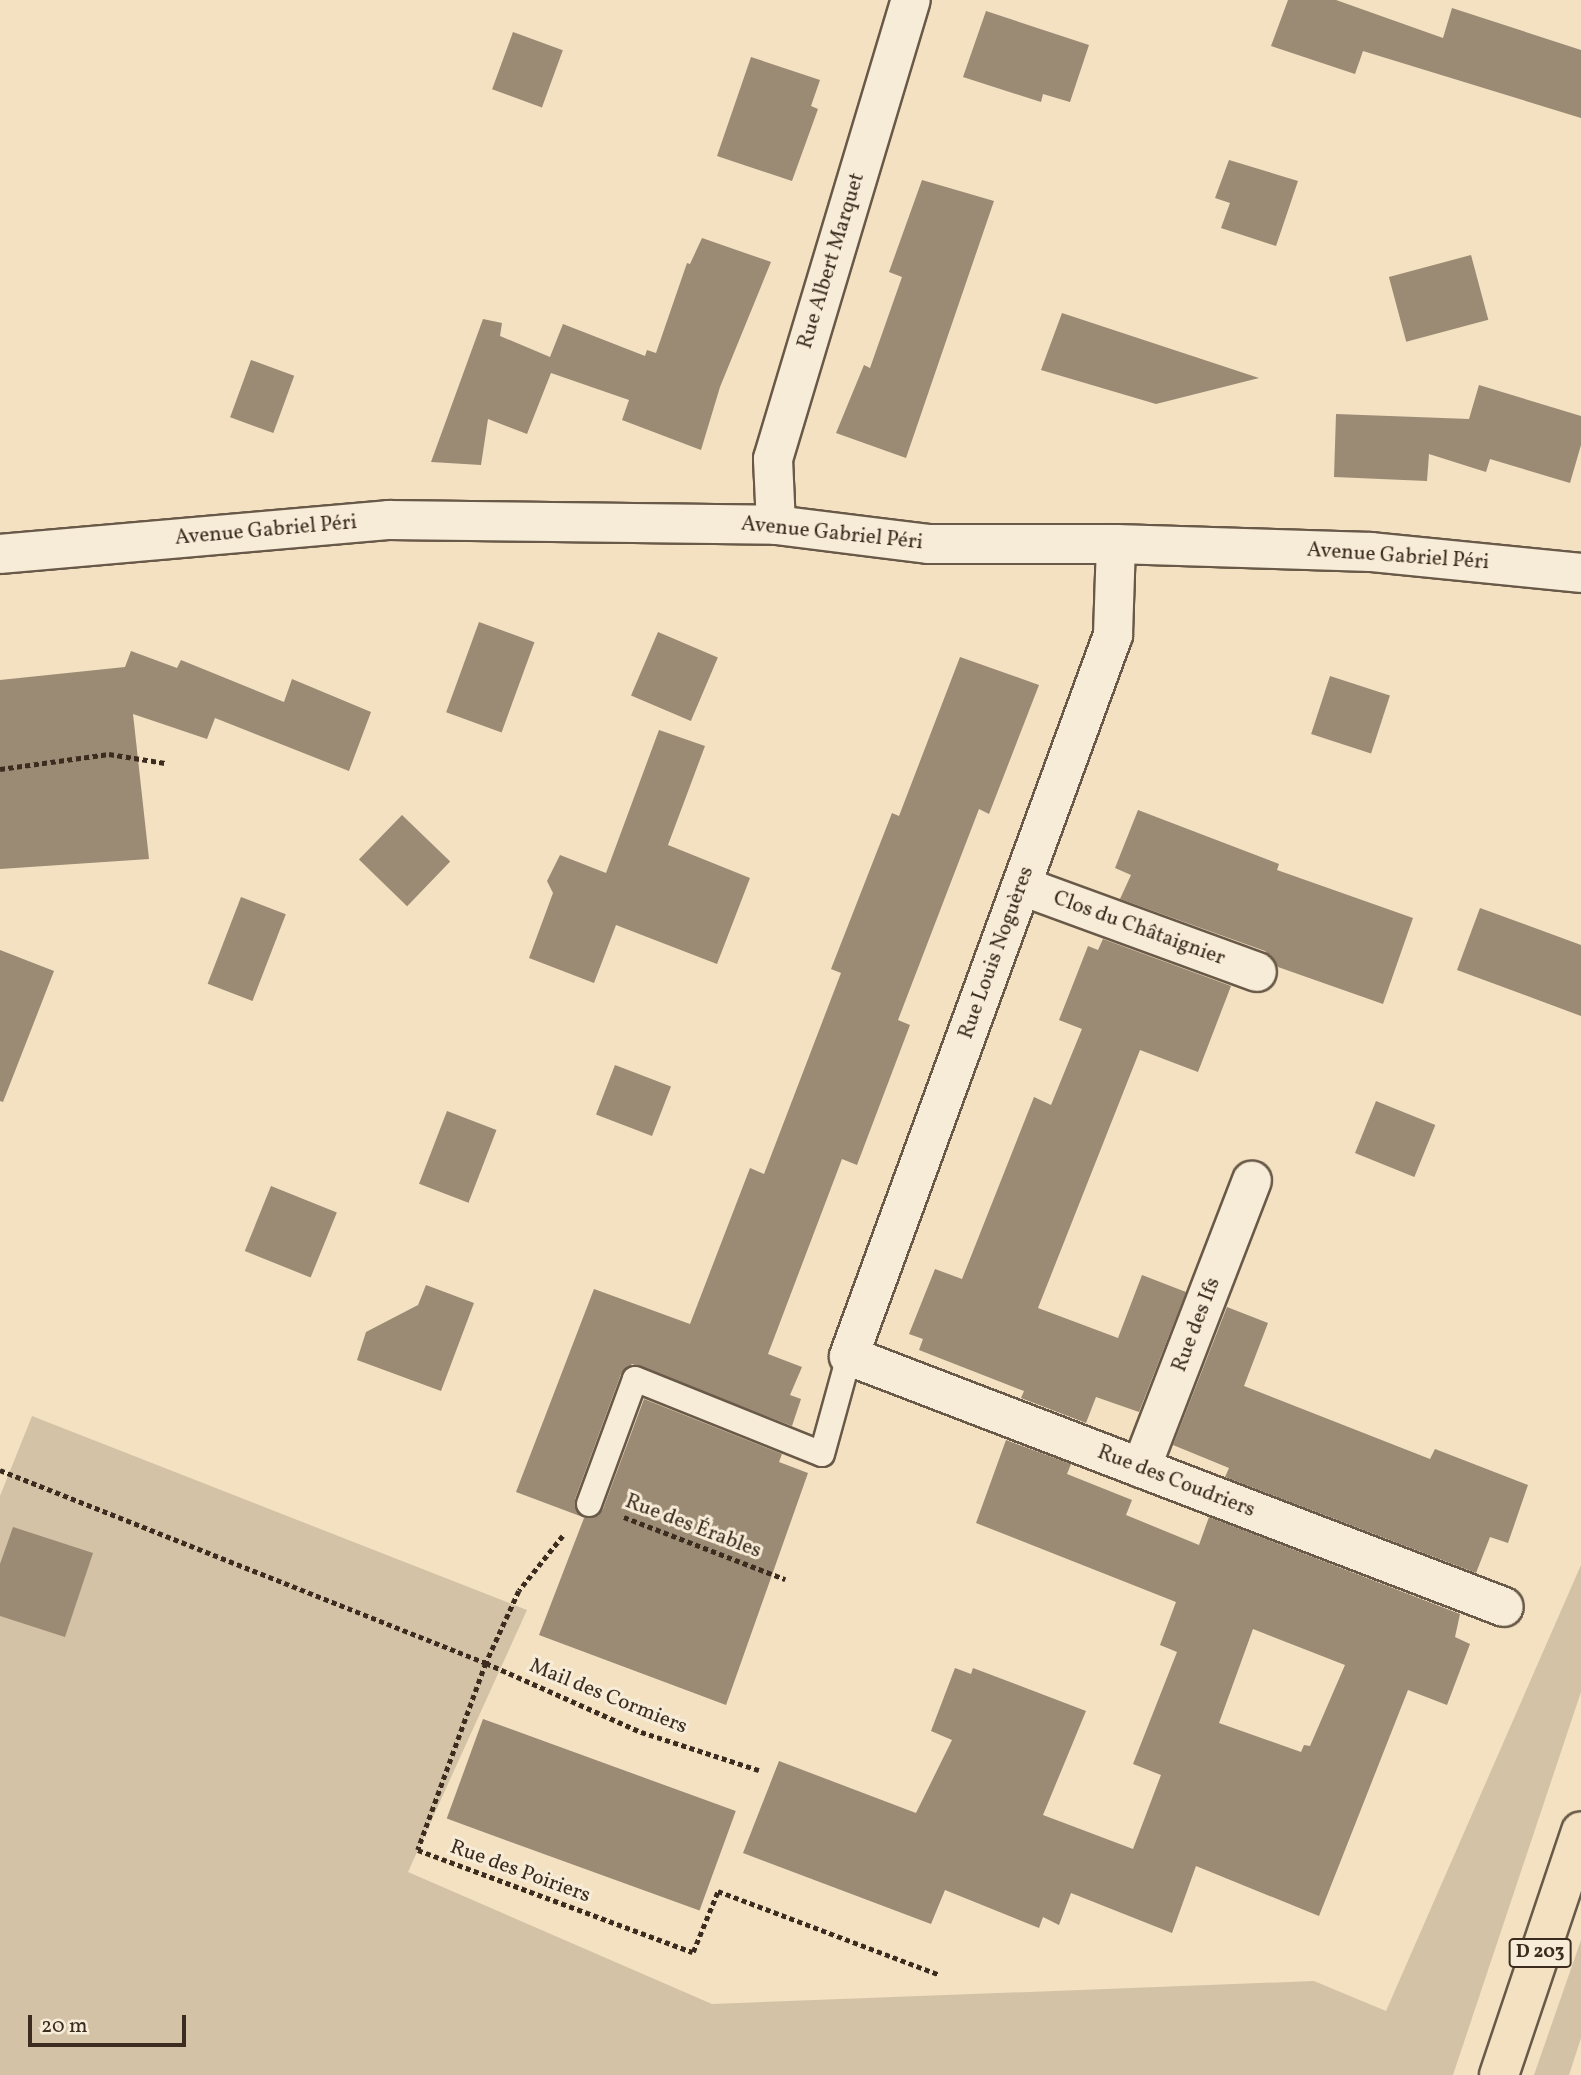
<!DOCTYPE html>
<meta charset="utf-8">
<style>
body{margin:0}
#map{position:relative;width:1581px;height:2075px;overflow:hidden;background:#f3e1c2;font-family:Vollkorn,serif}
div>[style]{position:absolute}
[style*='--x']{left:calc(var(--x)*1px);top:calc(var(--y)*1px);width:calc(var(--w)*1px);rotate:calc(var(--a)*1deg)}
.green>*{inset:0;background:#d4c2a6}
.building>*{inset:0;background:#9b8a74;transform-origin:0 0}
.path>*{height:4.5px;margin-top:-2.25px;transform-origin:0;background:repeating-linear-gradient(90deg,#3b2c1f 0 5px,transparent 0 8.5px)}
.roads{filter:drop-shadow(2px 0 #695948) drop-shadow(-2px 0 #695948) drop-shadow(0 2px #695948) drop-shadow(0 -2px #695948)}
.lane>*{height:24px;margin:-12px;padding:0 12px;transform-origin:12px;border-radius:12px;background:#f7ecd7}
.street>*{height:38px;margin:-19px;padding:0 19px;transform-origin:19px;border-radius:19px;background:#f7ecd7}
.secondary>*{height:38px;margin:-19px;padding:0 19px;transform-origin:19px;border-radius:19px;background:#f7ecd7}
.primary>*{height:38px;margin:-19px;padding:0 19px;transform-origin:19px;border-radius:19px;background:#f3e1c2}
span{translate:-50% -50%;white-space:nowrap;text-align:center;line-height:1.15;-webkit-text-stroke:6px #f7ecd7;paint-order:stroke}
.shield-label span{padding:2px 5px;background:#f7ecd7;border:2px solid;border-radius:5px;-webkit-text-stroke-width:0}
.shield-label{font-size:19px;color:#3b2c1f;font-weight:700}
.street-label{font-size:21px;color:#3b2c1f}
.scale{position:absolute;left:28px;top:2015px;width:158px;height:32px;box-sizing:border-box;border:4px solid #3b2c1f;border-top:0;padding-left:9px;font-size:21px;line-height:24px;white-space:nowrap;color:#3b2c1f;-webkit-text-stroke:5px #f7ecd7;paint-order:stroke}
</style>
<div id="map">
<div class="green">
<i style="clip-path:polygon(32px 1416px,527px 1610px,408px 1872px,712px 2004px,1314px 1981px,1386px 2011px,1581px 1565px,1581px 1692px,1453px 2075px,0 2075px,0 1496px)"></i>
<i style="clip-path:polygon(1581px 1940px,1581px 2038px,1569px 2075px,1534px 2075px)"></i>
</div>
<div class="building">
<i style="clip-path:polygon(1288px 0,1336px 0,1443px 38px,1452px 8px,1581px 50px,1581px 118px,1363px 51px,1355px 74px,1271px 46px)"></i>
<i style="clip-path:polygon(986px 11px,1089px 45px,1070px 102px,1043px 94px,1041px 102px,963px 77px)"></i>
<i style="left:513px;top:32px;width:53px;height:61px;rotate:20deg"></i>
<i style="clip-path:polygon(751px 57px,820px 80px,811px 106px,818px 109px,792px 181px,717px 156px)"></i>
<i style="clip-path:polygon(1229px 160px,1298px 181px,1276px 246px,1221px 228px,1230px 203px,1215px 198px)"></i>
<i style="clip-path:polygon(922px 180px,994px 201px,906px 458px,836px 433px,864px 365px,870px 368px,902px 277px,889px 272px)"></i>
<i style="clip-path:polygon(702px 238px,771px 262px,720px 387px,701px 450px,622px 420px,629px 400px,551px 373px,527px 434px,488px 419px,481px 465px,431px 462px,483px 319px,502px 323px,500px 336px,550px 357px,563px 324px,645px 356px,647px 350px,656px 353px,687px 263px,690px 264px)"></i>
<i style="left:1471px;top:255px;width:67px;height:85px;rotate:75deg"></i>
<i style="clip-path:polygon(1062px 313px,1259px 378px,1156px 404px,1041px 370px)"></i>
<i style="left:251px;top:360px;width:46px;height:61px;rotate:20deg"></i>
<i style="clip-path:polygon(1479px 385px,1581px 416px,1581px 445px,1570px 483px,1490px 459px,1486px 472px,1429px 454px,1427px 481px,1334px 477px,1336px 414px,1469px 419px)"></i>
<i style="left:479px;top:622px;width:59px;height:96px;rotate:20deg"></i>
<i style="left:658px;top:632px;width:65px;height:69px;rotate:23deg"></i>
<i style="clip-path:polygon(131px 651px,177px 668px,181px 660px,284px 702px,292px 679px,371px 712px,349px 771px,215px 718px,207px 739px,133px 714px,149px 859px,0 869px,0 680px,125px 667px)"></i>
<i style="clip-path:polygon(960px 657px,1039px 685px,989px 814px,979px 809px,898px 1020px,910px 1025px,857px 1165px,842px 1159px,768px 1354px,802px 1367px,790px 1395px,801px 1399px,792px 1426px,632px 1364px,621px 1374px,575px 1499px,580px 1516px,516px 1492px,594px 1289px,690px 1324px,750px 1168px,764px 1174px,841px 973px,831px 969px,892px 813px,899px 816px)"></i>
<i style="left:1330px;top:676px;width:63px;height:61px;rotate:18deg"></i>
<i style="clip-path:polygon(659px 730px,705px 746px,668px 845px,750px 878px,717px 964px,616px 925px,594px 983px,529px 958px,553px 893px,547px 881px,560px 855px,606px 873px)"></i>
<i style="clip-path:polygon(1138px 810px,1279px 864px,1277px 870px,1413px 918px,1383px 1004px,1278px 967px,1265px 951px,1120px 899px,1131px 875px,1115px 868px)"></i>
<i style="left:402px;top:815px;width:67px;height:62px;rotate:44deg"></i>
<i style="left:241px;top:897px;width:48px;height:93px;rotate:21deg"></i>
<i style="clip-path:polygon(1480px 908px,1581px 945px,1581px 1016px,1457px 970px)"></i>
<i style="clip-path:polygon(1103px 939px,1231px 986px,1198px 1072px,1140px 1050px,1038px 1308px,1118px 1338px,1142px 1275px,1186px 1292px,1139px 1412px,1096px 1397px,1086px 1423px,1021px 1398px,1024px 1391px,919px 1350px,923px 1339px,909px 1334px,935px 1269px,962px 1279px,1034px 1097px,1051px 1105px,1082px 1029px,1059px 1020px,1088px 946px,1098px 950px)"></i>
<i style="clip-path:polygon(0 950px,54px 971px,3px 1102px,0 1101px)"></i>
<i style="left:615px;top:1065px;width:60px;height:53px;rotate:21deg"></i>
<i style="left:1376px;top:1101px;width:64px;height:56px;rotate:22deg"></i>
<i style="left:447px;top:1111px;width:53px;height:78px;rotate:21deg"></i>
<i style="left:271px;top:1186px;width:71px;height:70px;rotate:22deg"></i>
<i style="clip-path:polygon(426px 1285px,474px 1303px,441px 1391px,357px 1360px,366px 1332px,418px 1305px)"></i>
<i style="clip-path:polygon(1227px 1307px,1268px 1323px,1244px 1386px,1430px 1459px,1435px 1449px,1528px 1485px,1508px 1543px,1490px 1537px,1476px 1573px,1225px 1477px,1229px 1468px,1173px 1445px)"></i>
<i style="clip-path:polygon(644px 1399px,782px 1454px,779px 1462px,808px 1473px,726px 1705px,539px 1635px,584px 1518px,598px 1516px,603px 1509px)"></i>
<i style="clip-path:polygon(evenodd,1006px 1440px,1071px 1464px,1067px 1474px,1132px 1500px,1126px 1515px,1199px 1545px,1209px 1517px,1460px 1614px,1455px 1637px,1470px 1644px,1447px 1705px,1408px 1690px,1319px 1916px,1196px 1866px,1172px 1933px,1071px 1893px,1059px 1925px,1043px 1917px,1039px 1928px,945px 1890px,931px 1924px,743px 1853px,779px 1761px,916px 1813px,952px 1740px,931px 1731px,955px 1668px,971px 1674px,973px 1668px,1086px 1711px,1043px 1815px,1133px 1849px,1161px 1775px,1133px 1764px,1177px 1652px,1160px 1645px,1176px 1602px,976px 1523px,1006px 1440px,1253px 1629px,1345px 1665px,1310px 1746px,1304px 1745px,1301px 1752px,1219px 1723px,1253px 1629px)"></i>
<i style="clip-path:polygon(13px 1527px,93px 1553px,65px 1637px,0 1616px,0 1564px)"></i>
<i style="left:483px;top:1719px;width:269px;height:106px;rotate:20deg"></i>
</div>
<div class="path">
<i style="--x:0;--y:769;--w:110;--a:-7.8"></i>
<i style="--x:109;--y:754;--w:57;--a:9.1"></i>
<i style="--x:0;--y:1470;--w:523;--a:21.66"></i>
<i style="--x:486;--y:1663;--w:170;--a:24"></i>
<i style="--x:641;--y:1732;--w:124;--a:17.9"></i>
<i style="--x:624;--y:1517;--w:173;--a:21.1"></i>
<i style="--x:563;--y:1536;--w:70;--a:128.7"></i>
<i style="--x:519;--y:1591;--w:79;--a:114.6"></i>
<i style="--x:486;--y:1663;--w:199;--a:110"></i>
<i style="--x:418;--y:1850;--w:293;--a:20.4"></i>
<i style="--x:693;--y:1952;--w:66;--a:-67.7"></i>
<i style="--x:718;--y:1891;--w:237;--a:20.7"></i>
</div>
<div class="roads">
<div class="lane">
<i style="--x:589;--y:1504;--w:133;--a:-69.8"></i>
<i style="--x:635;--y:1379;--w:201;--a:21.9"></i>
<i style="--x:822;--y:1454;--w:102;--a:-74.6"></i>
</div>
<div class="street">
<i style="--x:776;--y:525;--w:66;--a:-92.6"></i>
<i style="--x:773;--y:459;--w:479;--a:-73.3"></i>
<i style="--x:1116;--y:544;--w:91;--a:91.9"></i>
<i style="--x:1113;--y:635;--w:768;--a:110.11"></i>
<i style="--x:849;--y:1356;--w:701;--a:20.97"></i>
<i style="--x:1022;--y:886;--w:250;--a:20.1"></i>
<i style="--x:1141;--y:1468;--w:308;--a:-68.9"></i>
</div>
<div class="secondary">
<i style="--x:0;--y:554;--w:390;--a:-5"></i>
<i style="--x:389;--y:520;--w:387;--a:0.7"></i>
<i style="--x:776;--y:525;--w:153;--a:7.1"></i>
<i style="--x:928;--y:544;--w:188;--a:0"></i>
<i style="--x:1116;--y:544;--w:255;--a:1.8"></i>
<i style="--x:1371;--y:552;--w:211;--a:5.7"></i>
</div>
<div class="primary">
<i style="--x:1499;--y:2075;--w:257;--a:-71.4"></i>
</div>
</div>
<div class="shield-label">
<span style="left:1540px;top:1953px">D 203</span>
</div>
<div class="street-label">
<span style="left:832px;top:261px;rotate:-73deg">Rue Albert Marquet</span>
<span style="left:266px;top:531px;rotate:-5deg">Avenue Gabriel Péri</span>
<span style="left:832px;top:534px;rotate:6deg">Avenue Gabriel Péri</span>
<span style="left:1398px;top:557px;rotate:4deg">Avenue Gabriel Péri</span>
<span style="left:1139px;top:929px;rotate:20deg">Clos du Châtaignier</span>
<span style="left:997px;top:953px;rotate:-70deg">Rue Louis Noguères</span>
<span style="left:1197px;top:1325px;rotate:-69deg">Rue des Ifs</span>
<span style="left:1176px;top:1482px;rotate:21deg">Rue des Coudriers</span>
<span style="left:693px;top:1527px;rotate:21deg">Rue des Érables</span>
<span style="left:608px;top:1697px;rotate:22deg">Mail des Cormiers</span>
<span style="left:520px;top:1872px;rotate:20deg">Rue des Poiriers</span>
</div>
<div class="scale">20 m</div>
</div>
